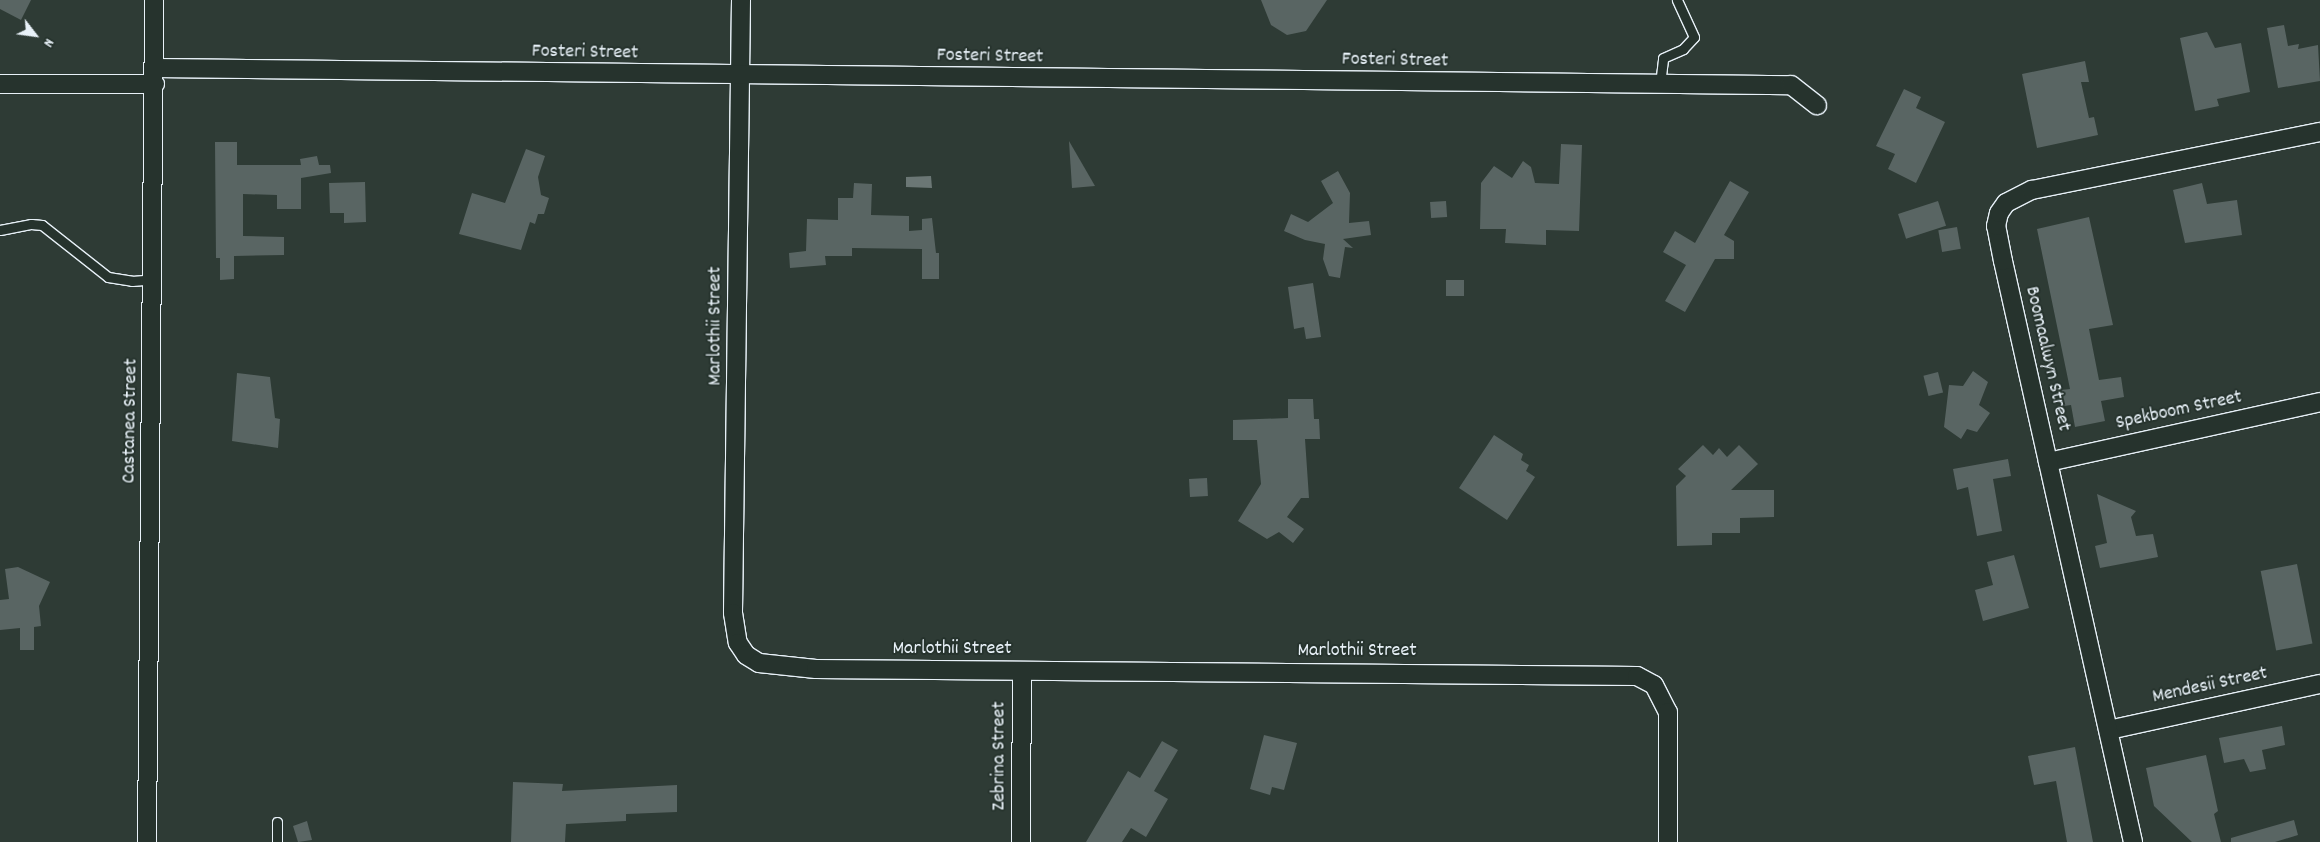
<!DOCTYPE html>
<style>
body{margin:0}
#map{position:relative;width:2320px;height:842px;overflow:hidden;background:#2e3b35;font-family:Dekko,sans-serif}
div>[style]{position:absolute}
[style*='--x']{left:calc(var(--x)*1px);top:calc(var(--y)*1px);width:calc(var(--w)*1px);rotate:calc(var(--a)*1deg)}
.water>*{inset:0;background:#6b7775}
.building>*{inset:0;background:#596563;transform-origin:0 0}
.roads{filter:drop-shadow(1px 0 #e8f1f8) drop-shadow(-1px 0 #e8f1f8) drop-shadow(0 1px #e8f1f8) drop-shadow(0 -1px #e8f1f8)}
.lane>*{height:9px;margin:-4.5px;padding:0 4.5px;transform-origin:4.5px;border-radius:4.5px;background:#26332d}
.street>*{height:18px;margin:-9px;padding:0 9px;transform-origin:9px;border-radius:9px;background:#26332d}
span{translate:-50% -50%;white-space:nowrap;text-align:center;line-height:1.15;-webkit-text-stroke:4px #26332d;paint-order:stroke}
.street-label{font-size:20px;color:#e8f1f8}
.north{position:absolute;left:10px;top:10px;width:50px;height:50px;-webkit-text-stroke:4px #26332d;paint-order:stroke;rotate:120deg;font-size:14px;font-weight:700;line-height:20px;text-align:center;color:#e8f1f8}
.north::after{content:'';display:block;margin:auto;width:18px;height:22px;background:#e8f1f8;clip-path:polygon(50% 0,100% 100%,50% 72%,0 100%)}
</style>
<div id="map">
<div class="water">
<i style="clip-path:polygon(931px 176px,932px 188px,906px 187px,906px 177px)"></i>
</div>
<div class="building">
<i style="clip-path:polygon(0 0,31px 0,21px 20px,0 9px)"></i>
<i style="clip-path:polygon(1261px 0,1327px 0,1306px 31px,1287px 35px,1271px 25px)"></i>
<i style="clip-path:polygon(2284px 25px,2288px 46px,2299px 44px,2298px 49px,2318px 45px,2320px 81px,2278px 88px,2267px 28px)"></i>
<i style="clip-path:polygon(2207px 32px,2215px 48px,2241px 43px,2250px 92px,2217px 99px,2219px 106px,2195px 111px,2180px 38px)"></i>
<i style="clip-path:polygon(2085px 61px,2089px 82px,2081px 82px,2089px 118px,2094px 117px,2098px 135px,2037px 148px,2022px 74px)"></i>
<i style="clip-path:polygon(1904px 89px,1921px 97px,1916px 108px,1945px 122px,1916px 183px,1888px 169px,1895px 154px,1876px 146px)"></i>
<i style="clip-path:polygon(1069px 141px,1095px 186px,1072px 188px)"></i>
<i style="clip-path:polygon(215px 142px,237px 142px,237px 165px,301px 165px,300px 159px,317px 156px,319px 165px,330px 165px,331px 173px,301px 178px,301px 209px,277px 209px,277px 195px,243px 194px,243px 236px,284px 237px,284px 255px,234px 256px,234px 279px,220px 280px,220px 258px,216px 258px)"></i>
<i style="clip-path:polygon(1561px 144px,1582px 145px,1579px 231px,1546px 230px,1546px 245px,1505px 243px,1506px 229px,1480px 229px,1481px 183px,1494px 166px,1512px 178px,1523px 161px,1531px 167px,1535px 183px,1559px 184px)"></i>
<i style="clip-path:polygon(526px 149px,545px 156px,538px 177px,541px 195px,549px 198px,544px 214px,538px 214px,535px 224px,530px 222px,521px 250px,459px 234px,472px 193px,505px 203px)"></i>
<i style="clip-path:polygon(1338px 171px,1350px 193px,1349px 223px,1369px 221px,1371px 235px,1343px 239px,1353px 248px,1345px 247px,1340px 278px,1329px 276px,1323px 259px,1325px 244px,1305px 240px,1284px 231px,1291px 214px,1308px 222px,1333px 203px,1321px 181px)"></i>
<i style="clip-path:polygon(1730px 181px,1749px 192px,1724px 235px,1734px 241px,1734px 259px,1715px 259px,1685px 312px,1665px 301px,1686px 265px,1663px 252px,1675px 231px,1695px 243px)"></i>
<i style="clip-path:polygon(365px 182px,366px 222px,344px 223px,344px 213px,330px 213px,329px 183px)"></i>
<i style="clip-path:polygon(854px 183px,872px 184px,871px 215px,909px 216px,909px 231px,922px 230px,922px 219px,932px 218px,936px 253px,939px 253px,939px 279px,922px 279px,922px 249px,852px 248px,852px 256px,825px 256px,826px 265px,790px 268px,789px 253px,806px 251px,807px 219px,838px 220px,838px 198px,853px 198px)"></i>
<i style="clip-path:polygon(2202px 183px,2207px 204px,2237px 200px,2242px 235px,2185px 243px,2173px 190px)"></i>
<i style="left:1446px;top:201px;width:16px;height:16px;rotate:86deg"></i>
<i style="left:1938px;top:201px;width:26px;height:42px;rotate:72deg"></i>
<i style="clip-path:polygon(2089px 217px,2113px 325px,2089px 329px,2099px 380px,2121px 377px,2124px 397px,2101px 401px,2105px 421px,2075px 427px,2071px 405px,2064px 406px,2061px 390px,2070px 389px,2037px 229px)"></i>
<i style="left:1957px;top:227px;width:22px;height:19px;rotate:80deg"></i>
<i style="left:1446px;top:280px;width:18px;height:16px"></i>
<i style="clip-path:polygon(1313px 283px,1321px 337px,1306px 339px,1304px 327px,1294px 329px,1288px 287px)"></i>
<i style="clip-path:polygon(1973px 371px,1988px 382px,1979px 405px,1990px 413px,1977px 432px,1967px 429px,1961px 439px,1944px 427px,1949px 385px,1963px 386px)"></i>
<i style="left:1938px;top:372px;width:21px;height:15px;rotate:76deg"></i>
<i style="clip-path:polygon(237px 373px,270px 377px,275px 418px,280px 419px,278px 448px,232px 441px)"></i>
<i style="clip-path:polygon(1288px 399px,1313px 399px,1314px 419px,1319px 419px,1320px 439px,1305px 439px,1309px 498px,1301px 498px,1287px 517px,1304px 529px,1293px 543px,1279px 532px,1267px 539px,1238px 521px,1261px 484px,1257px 440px,1233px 440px,1233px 420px,1288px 418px)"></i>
<i style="clip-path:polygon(1494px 435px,1523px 454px,1521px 460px,1529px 465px,1526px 471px,1535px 477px,1507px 520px,1459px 488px)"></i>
<i style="clip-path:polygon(1703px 445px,1713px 455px,1719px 448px,1727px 457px,1739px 445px,1758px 464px,1731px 490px,1774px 490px,1774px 517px,1740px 518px,1740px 533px,1712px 533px,1712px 545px,1677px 546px,1676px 486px,1686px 476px,1678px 469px)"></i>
<i style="clip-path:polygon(2008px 459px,2011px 476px,1993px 479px,2002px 531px,1977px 536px,1968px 487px,1957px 490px,1953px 469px)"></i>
<i style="left:1207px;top:478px;width:18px;height:18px;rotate:87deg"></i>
<i style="clip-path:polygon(2097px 494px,2136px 511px,2131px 517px,2136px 536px,2153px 534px,2158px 557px,2100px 568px,2095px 546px,2107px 543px)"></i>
<i style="clip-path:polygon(2014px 555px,2029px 608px,1983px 621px,1975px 590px,1993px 585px,1987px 562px)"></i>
<i style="left:2297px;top:564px;width:81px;height:37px;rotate:79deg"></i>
<i style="clip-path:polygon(18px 567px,50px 582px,39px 606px,41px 626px,34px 627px,34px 650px,20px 650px,20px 628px,0 630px,0 600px,9px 599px,5px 569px)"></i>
<i style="clip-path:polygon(2282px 726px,2285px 745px,2262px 750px,2266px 769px,2250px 772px,2244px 759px,2224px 763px,2219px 738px)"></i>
<i style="clip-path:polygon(1264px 735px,1297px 743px,1284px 790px,1272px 787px,1270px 795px,1250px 789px)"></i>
<i style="clip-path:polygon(1162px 741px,1178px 750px,1154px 791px,1168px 799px,1146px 837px,1131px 828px,1122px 842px,1086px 842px,1128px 771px,1140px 778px)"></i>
<i style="clip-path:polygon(2075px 747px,2093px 842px,2067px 842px,2056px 781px,2034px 785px,2028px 756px)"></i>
<i style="clip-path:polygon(2206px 755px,2218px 811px,2214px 814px,2221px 842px,2192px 842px,2154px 806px,2146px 768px)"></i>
<i style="clip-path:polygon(513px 782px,563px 784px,562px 791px,677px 785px,677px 812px,626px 814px,626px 821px,566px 824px,565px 842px,511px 842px)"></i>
<i style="clip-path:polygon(2294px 820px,2298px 835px,2275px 842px,2231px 842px,2231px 838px)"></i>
<i style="clip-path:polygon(307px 821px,312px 840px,298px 842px,293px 826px)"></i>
</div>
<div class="roads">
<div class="lane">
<i style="--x:1660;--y:84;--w:26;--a:-83"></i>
<i style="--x:1663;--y:58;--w:22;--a:-24"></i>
<i style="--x:1683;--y:49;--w:16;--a:-47"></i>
<i style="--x:1694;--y:37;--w:41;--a:-114.7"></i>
<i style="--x:0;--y:230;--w:32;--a:-11"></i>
<i style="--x:31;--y:224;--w:11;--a:5"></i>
<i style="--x:42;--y:225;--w:84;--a:38.2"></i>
<i style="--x:108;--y:277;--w:24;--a:9"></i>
<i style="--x:132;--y:281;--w:21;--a:-5"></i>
<i style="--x:277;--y:842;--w:20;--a:-90"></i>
</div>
<div class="street">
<i style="--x:741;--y:0;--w:613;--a:90.75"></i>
<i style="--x:733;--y:613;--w:30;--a:81"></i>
<i style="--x:738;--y:643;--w:14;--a:56"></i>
<i style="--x:746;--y:655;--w:15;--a:32"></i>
<i style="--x:759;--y:663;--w:57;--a:6"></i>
<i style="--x:816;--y:669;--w:821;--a:0.49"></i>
<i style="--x:1637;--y:676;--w:19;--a:28"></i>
<i style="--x:1654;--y:685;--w:30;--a:63"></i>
<i style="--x:1668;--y:712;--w:130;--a:90"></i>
<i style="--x:155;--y:68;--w:1636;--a:0.6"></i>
<i style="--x:1791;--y:85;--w:33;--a:38"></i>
<i style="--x:0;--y:84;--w:155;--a:0"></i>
<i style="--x:2048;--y:462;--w:279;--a:-12.4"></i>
<i style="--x:2109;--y:730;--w:216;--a:-12.3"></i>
<i style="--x:147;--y:842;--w:842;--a:-89.52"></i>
<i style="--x:1021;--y:842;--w:171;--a:-89.7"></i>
<i style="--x:2133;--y:842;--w:595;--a:-102.61"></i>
<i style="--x:2003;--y:261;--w:36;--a:-101"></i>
<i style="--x:1996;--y:226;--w:13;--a:-77"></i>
<i style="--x:1999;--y:213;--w:12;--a:-55"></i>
<i style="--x:2006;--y:203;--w:29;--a:-27"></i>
<i style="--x:2032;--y:190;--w:294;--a:-11.4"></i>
</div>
</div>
<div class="street-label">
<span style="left:585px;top:53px;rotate:1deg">Fosteri Street</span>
<span style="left:990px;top:57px;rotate:1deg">Fosteri Street</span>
<span style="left:1395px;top:61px;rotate:1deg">Fosteri Street</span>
<span style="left:716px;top:326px;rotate:-90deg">Marlothii Street</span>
<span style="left:2047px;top:359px;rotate:77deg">Boomaalwyn Street</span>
<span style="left:2179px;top:411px;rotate:-12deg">Spekboom Street</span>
<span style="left:131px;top:421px;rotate:-89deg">Castanea Street</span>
<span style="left:952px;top:649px">Marlothii Street</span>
<span style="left:1357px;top:651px">Marlothii Street</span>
<span style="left:2210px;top:686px;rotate:-12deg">Mendesii Street</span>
<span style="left:1000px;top:756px;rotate:-90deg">Zebrina Street</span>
</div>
<div class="north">N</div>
</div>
